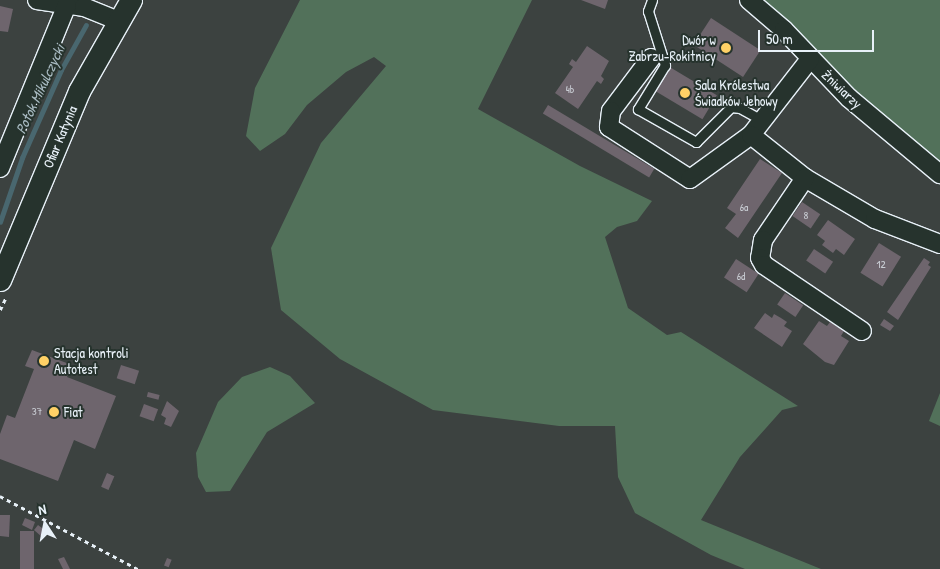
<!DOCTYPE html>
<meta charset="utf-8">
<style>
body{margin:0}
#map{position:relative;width:940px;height:569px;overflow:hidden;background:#3c4240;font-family:"Patrick Hand",sans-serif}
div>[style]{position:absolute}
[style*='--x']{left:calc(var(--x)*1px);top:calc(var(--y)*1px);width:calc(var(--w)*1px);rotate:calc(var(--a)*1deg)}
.green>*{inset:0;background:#52715a}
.stream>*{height:4.5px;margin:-2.25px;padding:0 2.25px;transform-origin:2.25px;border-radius:2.25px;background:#49676f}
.building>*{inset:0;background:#6e656d;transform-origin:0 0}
.path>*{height:2.5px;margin-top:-1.25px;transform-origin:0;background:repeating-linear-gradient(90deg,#e8f1f8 0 4px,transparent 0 8px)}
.roads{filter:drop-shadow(1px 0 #e8f1f8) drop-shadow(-1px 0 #e8f1f8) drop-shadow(0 1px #e8f1f8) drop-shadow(0 -1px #e8f1f8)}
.service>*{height:9px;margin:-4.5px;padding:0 4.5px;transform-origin:4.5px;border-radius:4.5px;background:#26332d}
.minor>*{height:18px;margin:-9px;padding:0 9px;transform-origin:9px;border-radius:9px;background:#26332d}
.tertiary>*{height:21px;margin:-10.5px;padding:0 10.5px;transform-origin:10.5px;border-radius:10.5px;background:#26332d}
.dots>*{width:14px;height:14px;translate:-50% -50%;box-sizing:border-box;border:2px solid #26332d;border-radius:50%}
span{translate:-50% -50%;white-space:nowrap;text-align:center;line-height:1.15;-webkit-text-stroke:4px #26332d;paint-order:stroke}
.number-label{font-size:11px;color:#caced5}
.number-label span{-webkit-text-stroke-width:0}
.poi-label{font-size:14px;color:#e8f1f8}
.right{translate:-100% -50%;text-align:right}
.left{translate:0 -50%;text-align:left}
.street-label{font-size:14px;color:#e8f1f8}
.water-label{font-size:15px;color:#a8bac1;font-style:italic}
.north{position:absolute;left:20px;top:499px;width:50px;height:50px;-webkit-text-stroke:4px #26332d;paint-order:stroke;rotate:349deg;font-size:14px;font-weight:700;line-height:20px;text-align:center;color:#e8f1f8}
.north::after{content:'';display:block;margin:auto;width:18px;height:22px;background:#e8f1f8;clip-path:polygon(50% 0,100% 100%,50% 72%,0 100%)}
.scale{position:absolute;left:758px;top:30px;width:116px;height:22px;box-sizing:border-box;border:2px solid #e8f1f8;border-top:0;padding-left:6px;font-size:15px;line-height:18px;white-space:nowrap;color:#e8f1f8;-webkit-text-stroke:4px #26332d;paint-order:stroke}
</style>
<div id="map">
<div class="green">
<i style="clip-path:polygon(300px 0,532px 0,478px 109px,580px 166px,652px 201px,637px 221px,617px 227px,605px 237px,628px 308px,667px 335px,681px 332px,798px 406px,782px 410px,740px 457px,701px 520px,821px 569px,745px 569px,711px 555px,635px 513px,618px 477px,615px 426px,559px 426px,433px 410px,340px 359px,281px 310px,271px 248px,321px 143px,386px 66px,374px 57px,346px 72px,307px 105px,285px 134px,260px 151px,246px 136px,255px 88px)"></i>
<i style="clip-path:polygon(759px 0,940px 0,940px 165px,845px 84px)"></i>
<i style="clip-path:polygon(270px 367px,290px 376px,315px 403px,267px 432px,230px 491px,206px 492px,198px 477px,196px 453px,218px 402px,242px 377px)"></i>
<i style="clip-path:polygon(940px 393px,940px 426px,929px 421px)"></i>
</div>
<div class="stream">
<i style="--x:0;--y:222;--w:68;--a:-71"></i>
<i style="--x:22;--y:158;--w:96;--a:-66.1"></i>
<i style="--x:61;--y:70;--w:51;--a:-60.9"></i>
</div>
<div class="building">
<i style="clip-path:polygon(581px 0,608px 0,605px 9px)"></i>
<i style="clip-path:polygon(0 6px,13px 9px,8px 32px,0 31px)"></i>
<i style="left:711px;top:18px;width:59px;height:32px;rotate:33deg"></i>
<i style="clip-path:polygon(587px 46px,609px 61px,601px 76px,604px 79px,601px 84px,597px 81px,578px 109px,555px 93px,573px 67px,569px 64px,572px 59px,576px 62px)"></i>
<i style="left:668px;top:66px;width:57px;height:28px;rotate:31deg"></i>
<i style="left:548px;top:105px;width:124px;height:10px;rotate:31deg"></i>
<i style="clip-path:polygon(760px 159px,782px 173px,738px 238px,725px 228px,736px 214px,727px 208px)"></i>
<i style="left:802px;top:202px;width:22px;height:17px;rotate:34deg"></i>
<i style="clip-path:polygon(828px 220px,855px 239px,844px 255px,836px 249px,833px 253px,822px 245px,825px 241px,817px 235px)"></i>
<i style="left:879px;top:243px;width:26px;height:35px;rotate:32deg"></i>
<i style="left:814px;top:249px;width:23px;height:14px;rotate:34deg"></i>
<i style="clip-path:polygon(924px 258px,930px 262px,928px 265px,931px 267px,898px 320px,887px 312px)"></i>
<i style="left:736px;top:259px;width:27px;height:22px;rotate:33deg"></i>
<i style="left:785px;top:293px;width:22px;height:14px;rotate:34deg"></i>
<i style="clip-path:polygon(765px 313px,772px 318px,774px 314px,781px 318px,787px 322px,784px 326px,792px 331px,782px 347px,754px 328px)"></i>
<i style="clip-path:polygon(884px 319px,894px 326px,890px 331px,880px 325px)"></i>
<i style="clip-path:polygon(819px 321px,827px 326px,830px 322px,844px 331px,841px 336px,849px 341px,834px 365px,825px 362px,803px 344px)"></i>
<i style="clip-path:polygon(32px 350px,72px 365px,67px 377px,116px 396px,95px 449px,74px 440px,58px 481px,0 459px,0 434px,7px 415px,15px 418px,34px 369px,25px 366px)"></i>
<i style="left:121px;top:365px;width:19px;height:14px;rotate:18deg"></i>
<i style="left:148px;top:392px;width:12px;height:5px;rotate:14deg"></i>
<i style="clip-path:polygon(167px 401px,179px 411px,171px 427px,164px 424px,166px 418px,161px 415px)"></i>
<i style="left:144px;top:404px;width:15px;height:13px;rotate:20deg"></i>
<i style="left:107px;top:473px;width:8px;height:15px;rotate:23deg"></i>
<i style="clip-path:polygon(0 515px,10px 515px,9px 537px,0 536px)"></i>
<i style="clip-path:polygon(25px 518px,35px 522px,32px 530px,22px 525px)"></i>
<i style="clip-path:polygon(38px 525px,46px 531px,42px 537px,34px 530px)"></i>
<i style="left:20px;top:531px;width:14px;height:38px"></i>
<i style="clip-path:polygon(64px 557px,70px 569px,63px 569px,58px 559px)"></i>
<i style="left:167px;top:558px;width:5px;height:8px;rotate:22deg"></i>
</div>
<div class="path">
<i style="--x:0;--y:310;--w:14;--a:-65"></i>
<i style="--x:0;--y:496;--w:156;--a:27.9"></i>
</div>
<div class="roads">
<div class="service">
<i style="--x:652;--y:0;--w:12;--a:110"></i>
<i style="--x:648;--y:11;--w:57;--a:72.5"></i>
<i style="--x:665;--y:65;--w:52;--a:121.5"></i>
<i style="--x:638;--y:109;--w:67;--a:29.6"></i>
<i style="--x:696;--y:142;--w:49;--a:-45"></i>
<i style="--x:731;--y:107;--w:9;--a:6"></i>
<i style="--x:740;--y:108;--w:25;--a:29"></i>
</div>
<div class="minor">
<i style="--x:37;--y:0;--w:48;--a:8.5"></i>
<i style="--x:84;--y:7;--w:38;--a:22"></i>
<i style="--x:749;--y:0;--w:46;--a:40.6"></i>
<i style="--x:784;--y:30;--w:94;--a:46.3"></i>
<i style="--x:849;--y:98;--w:119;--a:39.9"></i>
<i style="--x:651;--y:58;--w:66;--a:127"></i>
<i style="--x:611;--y:111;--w:16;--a:97"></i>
<i style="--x:609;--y:127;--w:96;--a:32.7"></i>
<i style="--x:690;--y:179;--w:75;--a:-35.8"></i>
<i style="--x:751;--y:135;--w:96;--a:-52.2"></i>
<i style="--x:751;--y:135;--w:69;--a:38.5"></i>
<i style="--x:805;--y:178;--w:81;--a:30.4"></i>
<i style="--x:875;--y:219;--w:70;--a:21"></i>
<i style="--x:0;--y:168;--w:176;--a:-67.7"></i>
<i style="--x:805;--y:178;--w:75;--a:124.1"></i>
<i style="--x:763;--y:240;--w:18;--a:99"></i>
<i style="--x:760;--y:258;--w:8;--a:60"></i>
<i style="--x:764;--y:265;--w:118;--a:34"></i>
</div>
<div class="tertiary">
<i style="--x:0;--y:280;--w:205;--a:-67.3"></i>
<i style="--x:79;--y:91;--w:105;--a:-60.3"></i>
</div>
</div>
<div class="dots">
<i style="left:726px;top:48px;background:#ffd166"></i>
<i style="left:685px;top:93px;background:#ffd166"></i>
<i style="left:44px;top:361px;background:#ffd166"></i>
<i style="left:54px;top:412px;background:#ffd166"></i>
</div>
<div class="number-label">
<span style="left:570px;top:89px">4b</span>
<span style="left:744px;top:207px">6a</span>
<span style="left:806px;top:215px">8</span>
<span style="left:881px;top:264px">12</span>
<span style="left:741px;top:276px">6d</span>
<span style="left:37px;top:411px">37</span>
</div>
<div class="poi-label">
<span class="right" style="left:716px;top:48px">Dwór w<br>Zabrzu-Rokitnicy</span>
<span class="left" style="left:695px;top:93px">Sala Królestwa<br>Świadków Jehowy</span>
<span class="left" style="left:54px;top:361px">Stacja kontroli<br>Autotest</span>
<span class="left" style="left:64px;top:412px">Fiat</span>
</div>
<div class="street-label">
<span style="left:842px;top:89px;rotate:43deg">Żniwiarzy</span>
<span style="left:60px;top:137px;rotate:-67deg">Ofiar Katynia</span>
</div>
<div class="water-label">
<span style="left:40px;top:89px;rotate:-65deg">Potok Mikulczycki</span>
</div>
<div class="north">N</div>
<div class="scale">50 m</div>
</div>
